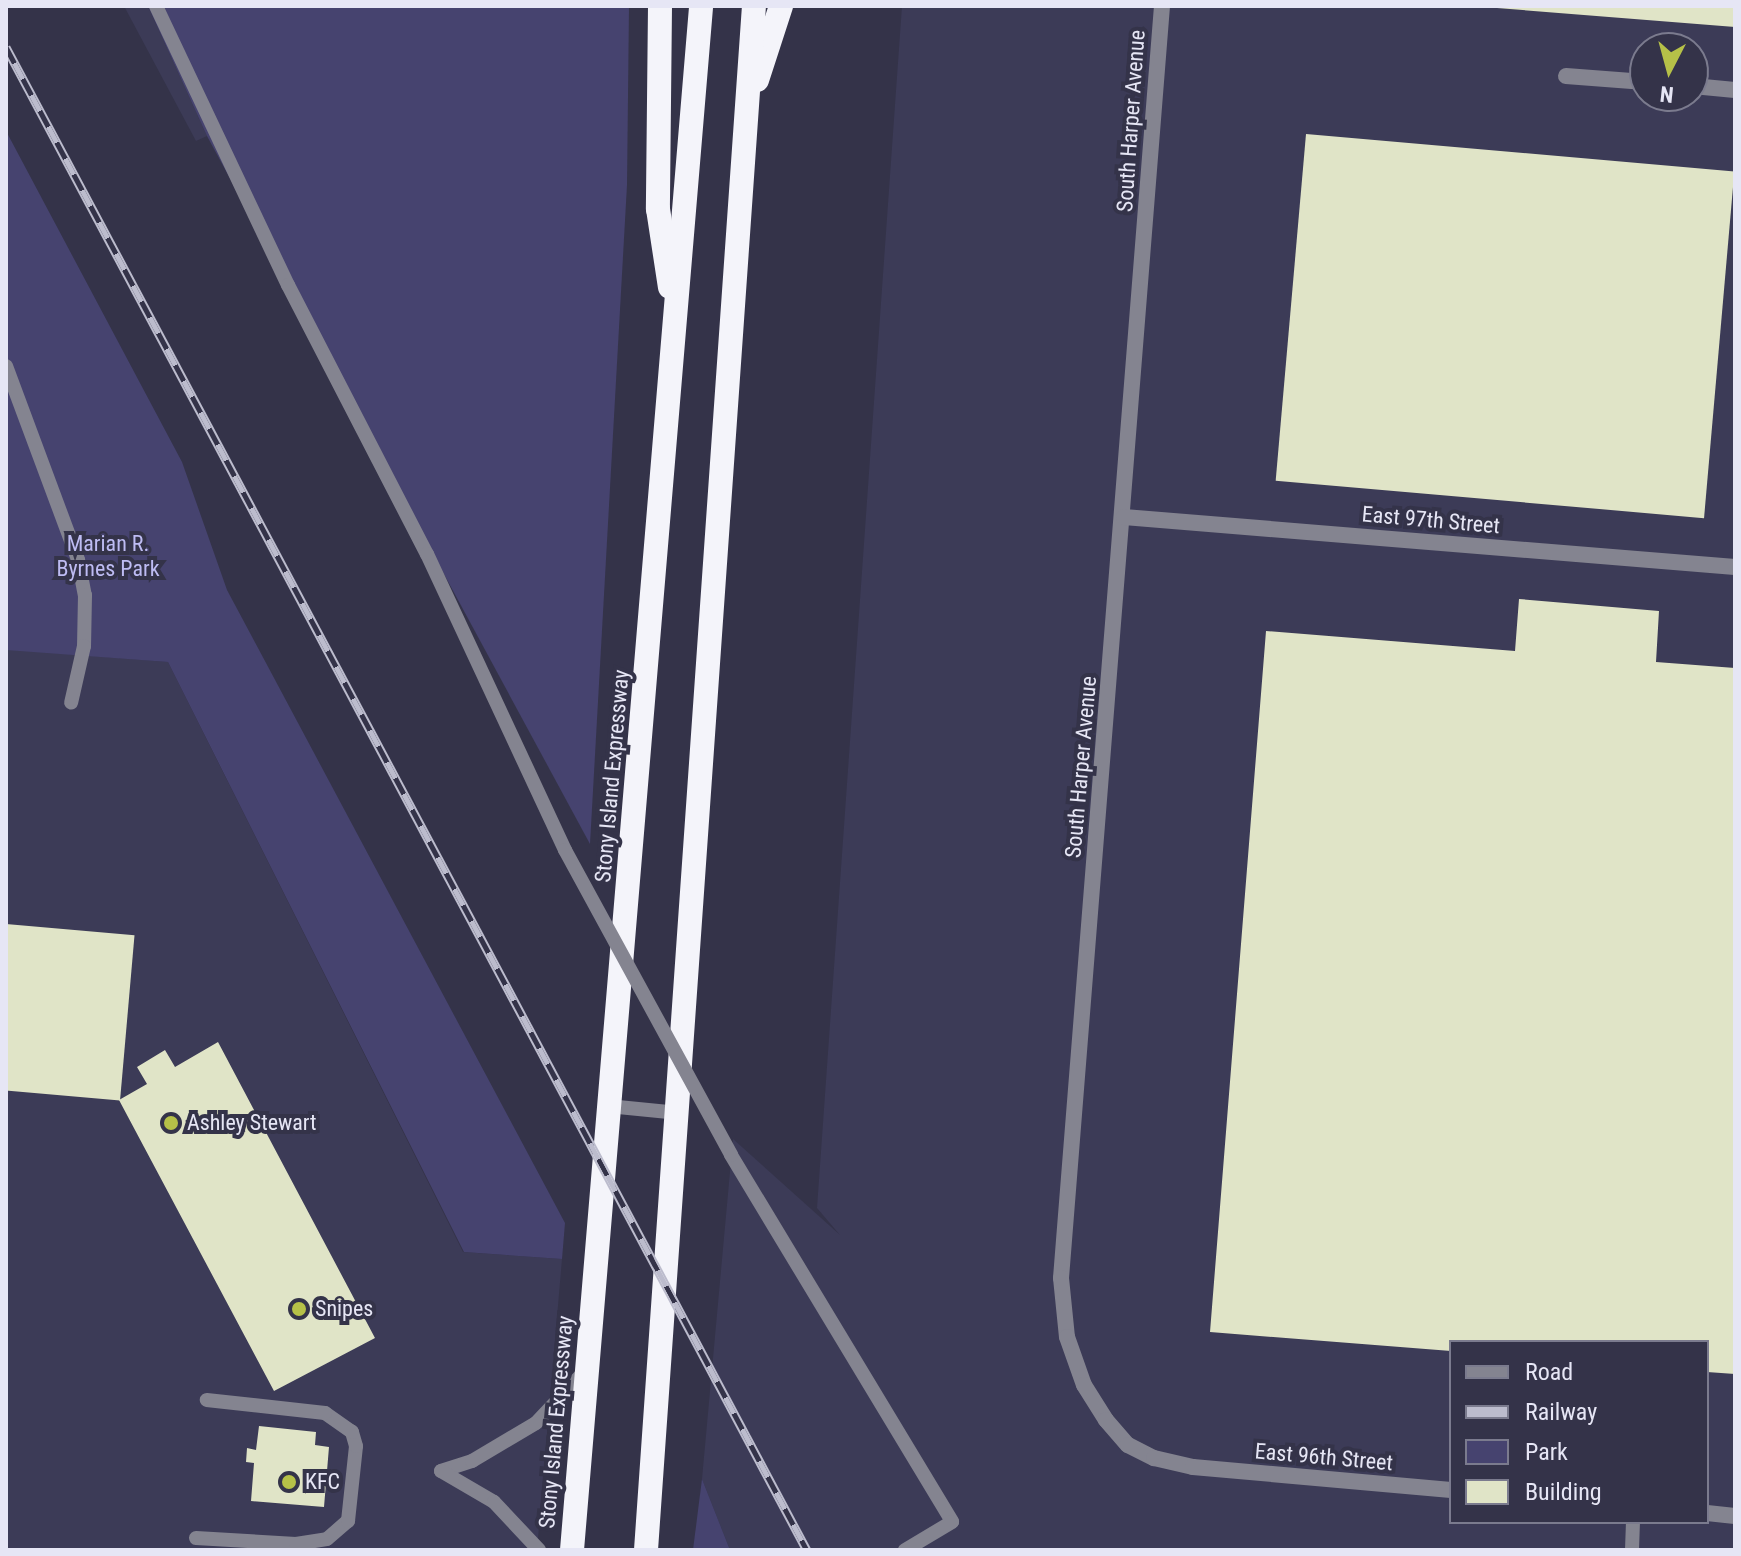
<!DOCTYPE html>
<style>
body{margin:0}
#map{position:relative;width:1741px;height:1556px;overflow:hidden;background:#343349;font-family:"Roboto Condensed",sans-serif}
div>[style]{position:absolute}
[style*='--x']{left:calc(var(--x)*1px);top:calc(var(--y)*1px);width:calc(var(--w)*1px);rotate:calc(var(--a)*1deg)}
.built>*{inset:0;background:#3c3b57}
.green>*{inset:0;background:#46436f}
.building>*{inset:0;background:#e0e4c7;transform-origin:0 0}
.lane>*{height:14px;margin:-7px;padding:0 7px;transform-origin:7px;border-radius:7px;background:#848490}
.street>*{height:16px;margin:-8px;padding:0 8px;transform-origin:8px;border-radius:8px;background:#848490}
.highway>*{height:24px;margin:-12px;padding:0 12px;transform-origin:12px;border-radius:12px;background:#f4f4fa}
.rail>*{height:9px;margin-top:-4.5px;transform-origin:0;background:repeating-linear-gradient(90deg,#343349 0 18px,#bcbccd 0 36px);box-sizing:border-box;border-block:2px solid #bcbccd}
.lane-bridge>*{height:14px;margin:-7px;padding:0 7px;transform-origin:7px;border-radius:7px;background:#848490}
.dots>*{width:22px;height:22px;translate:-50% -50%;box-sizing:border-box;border:4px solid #343349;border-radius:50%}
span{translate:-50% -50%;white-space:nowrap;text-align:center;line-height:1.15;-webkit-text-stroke:8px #343349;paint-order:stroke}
.street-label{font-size:22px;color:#e6e6f5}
.park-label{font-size:22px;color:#bebcf3}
.poi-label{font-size:22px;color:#e6e6f5}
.left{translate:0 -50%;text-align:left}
.frame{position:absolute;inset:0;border:8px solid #e6e6f5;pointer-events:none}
.legend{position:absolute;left:1449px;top:1340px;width:260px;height:184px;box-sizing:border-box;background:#343349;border:2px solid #7b7b8e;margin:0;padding:10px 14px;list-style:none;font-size:24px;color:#e6e6f5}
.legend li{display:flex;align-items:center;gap:16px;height:40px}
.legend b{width:40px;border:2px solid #7b7b8e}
.north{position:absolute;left:1629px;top:32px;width:80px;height:80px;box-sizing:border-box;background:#343349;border:2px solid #7b7b8e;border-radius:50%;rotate:186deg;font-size:22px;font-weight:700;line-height:32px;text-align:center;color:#e6e6f5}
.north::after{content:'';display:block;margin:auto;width:28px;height:36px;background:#b6c148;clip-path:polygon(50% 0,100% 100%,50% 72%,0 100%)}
</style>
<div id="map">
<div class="built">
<i style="clip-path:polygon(124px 6px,148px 6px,207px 136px,196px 141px)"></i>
<i style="clip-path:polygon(evenodd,902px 6px,1735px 6px,1735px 1550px,730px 1550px,702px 1479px,733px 1139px,840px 1235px,817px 1208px,902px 6px,1645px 48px,1693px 48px,1693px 96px,1645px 96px,1645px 48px,902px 6px,1451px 1342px,1707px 1342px,1707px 1522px,1451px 1522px,1451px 1342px)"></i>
<i style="clip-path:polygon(6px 649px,168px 662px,463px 1252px,562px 1259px,537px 1550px,6px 1550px)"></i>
</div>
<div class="green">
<i style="clip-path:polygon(148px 6px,629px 6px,627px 185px,590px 844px,207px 136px)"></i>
<i style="clip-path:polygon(6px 131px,182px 462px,227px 590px,565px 1223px,562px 1259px,464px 1252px,168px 662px,6px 650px)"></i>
<i style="clip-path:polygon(702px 1479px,730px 1550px,693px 1550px)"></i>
</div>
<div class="building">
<i style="clip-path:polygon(1497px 6px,1735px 6px,1735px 27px,1497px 8px)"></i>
<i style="left:1306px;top:134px;width:430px;height:348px;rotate:5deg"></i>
<i style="clip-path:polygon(1519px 599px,1659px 611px,1656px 662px,1735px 668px,1735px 1374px,1707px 1372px,1707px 1342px,1451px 1342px,1451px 1351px,1210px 1332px,1266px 631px,1515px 651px)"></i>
<i style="left:6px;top:924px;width:129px;height:166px;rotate:5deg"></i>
<i style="clip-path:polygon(218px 1042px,375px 1338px,274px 1391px,119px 1100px,147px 1084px,137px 1067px,165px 1050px,175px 1067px)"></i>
<i style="clip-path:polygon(259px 1426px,316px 1432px,315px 1445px,329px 1447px,324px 1507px,251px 1501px,254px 1463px,246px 1462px,247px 1448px,256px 1450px)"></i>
</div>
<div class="lane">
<i style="--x:156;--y:6;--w:309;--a:64.7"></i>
<i style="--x:288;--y:285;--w:303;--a:62.7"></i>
<i style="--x:427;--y:554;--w:327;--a:65"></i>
<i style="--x:6;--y:366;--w:207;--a:69.6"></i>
<i style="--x:78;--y:560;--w:36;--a:79"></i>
<i style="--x:85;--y:595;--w:51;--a:91.1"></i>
<i style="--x:84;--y:646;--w:58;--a:102.8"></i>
<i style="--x:608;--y:1106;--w:71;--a:5.6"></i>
<i style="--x:731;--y:1155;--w:428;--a:58.9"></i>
<i style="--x:952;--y:1522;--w:55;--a:149.2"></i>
<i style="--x:441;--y:1471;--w:33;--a:-18"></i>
<i style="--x:472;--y:1461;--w:74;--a:-30.7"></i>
<i style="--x:536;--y:1423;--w:73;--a:-46.7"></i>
<i style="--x:441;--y:1471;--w:61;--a:30.3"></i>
<i style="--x:494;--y:1502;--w:66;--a:46.8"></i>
<i style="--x:196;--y:1538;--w:100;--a:3.4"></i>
<i style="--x:296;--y:1544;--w:31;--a:-9"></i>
<i style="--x:327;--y:1539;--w:28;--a:-41"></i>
<i style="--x:348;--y:1521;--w:75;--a:-83.9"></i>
<i style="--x:356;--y:1446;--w:15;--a:-106"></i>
<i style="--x:352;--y:1432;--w:33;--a:-145"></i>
<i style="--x:325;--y:1413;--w:119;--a:-173.7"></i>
<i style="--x:1632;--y:1550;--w:28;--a:-88"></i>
</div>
<div class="street">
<i style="--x:1162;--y:6;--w:1276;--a:94.54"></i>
<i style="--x:1061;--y:1278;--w:59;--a:84.2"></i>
<i style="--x:1067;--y:1337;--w:51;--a:70.5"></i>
<i style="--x:1084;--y:1385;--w:41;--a:57.8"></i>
<i style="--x:1106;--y:1420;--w:33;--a:49"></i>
<i style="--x:1128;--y:1445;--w:29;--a:27"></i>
<i style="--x:1154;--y:1458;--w:40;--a:13"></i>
<i style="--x:1193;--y:1467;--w:259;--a:5.1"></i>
<i style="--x:1566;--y:76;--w:79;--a:4.3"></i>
<i style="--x:1693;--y:86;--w:42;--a:5.4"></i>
<i style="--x:1124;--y:517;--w:613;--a:4.68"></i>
<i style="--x:1707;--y:1513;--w:28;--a:6"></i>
</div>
<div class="highway">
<i style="--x:660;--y:6;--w:203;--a:90.6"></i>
<i style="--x:658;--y:209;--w:79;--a:81.3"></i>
<i style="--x:757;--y:80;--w:78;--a:-72"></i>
<i style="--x:572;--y:1550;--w:1549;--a:-85.22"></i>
<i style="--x:646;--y:1550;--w:1548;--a:-86"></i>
</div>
<div class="rail">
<i style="--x:6;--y:47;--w:1703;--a:61.95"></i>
</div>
<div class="lane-bridge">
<i style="--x:565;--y:850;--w:347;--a:61.4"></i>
</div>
<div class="dots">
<i style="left:171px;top:1123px;background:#b6c148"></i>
<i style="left:299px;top:1309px;background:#b6c148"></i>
<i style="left:289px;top:1482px;background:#b6c148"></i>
</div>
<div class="street-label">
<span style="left:1131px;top:121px;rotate:-86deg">South Harper Avenue</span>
<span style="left:1431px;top:520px;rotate:5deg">East 97th Street</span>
<span style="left:1081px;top:767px;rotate:-85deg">South Harper Avenue</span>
<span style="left:612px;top:776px;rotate:-85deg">Stony Island Expressway</span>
<span style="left:556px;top:1422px;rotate:-85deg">Stony Island Expressway</span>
<span style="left:1324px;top:1457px;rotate:5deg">East 96th Street</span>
</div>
<div class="park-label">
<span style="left:108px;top:556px">Marian R.<br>Byrnes Park</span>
</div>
<div class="poi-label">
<span class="left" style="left:187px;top:1123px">Ashley Stewart</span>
<span class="left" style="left:315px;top:1309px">Snipes</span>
<span class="left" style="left:305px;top:1482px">KFC</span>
</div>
<div class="frame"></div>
<ul class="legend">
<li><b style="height:10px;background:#848490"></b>Road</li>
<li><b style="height:10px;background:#bcbccd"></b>Railway</li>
<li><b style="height:22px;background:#46436f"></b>Park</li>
<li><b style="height:22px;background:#e0e4c7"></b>Building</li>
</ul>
<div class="north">N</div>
</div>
